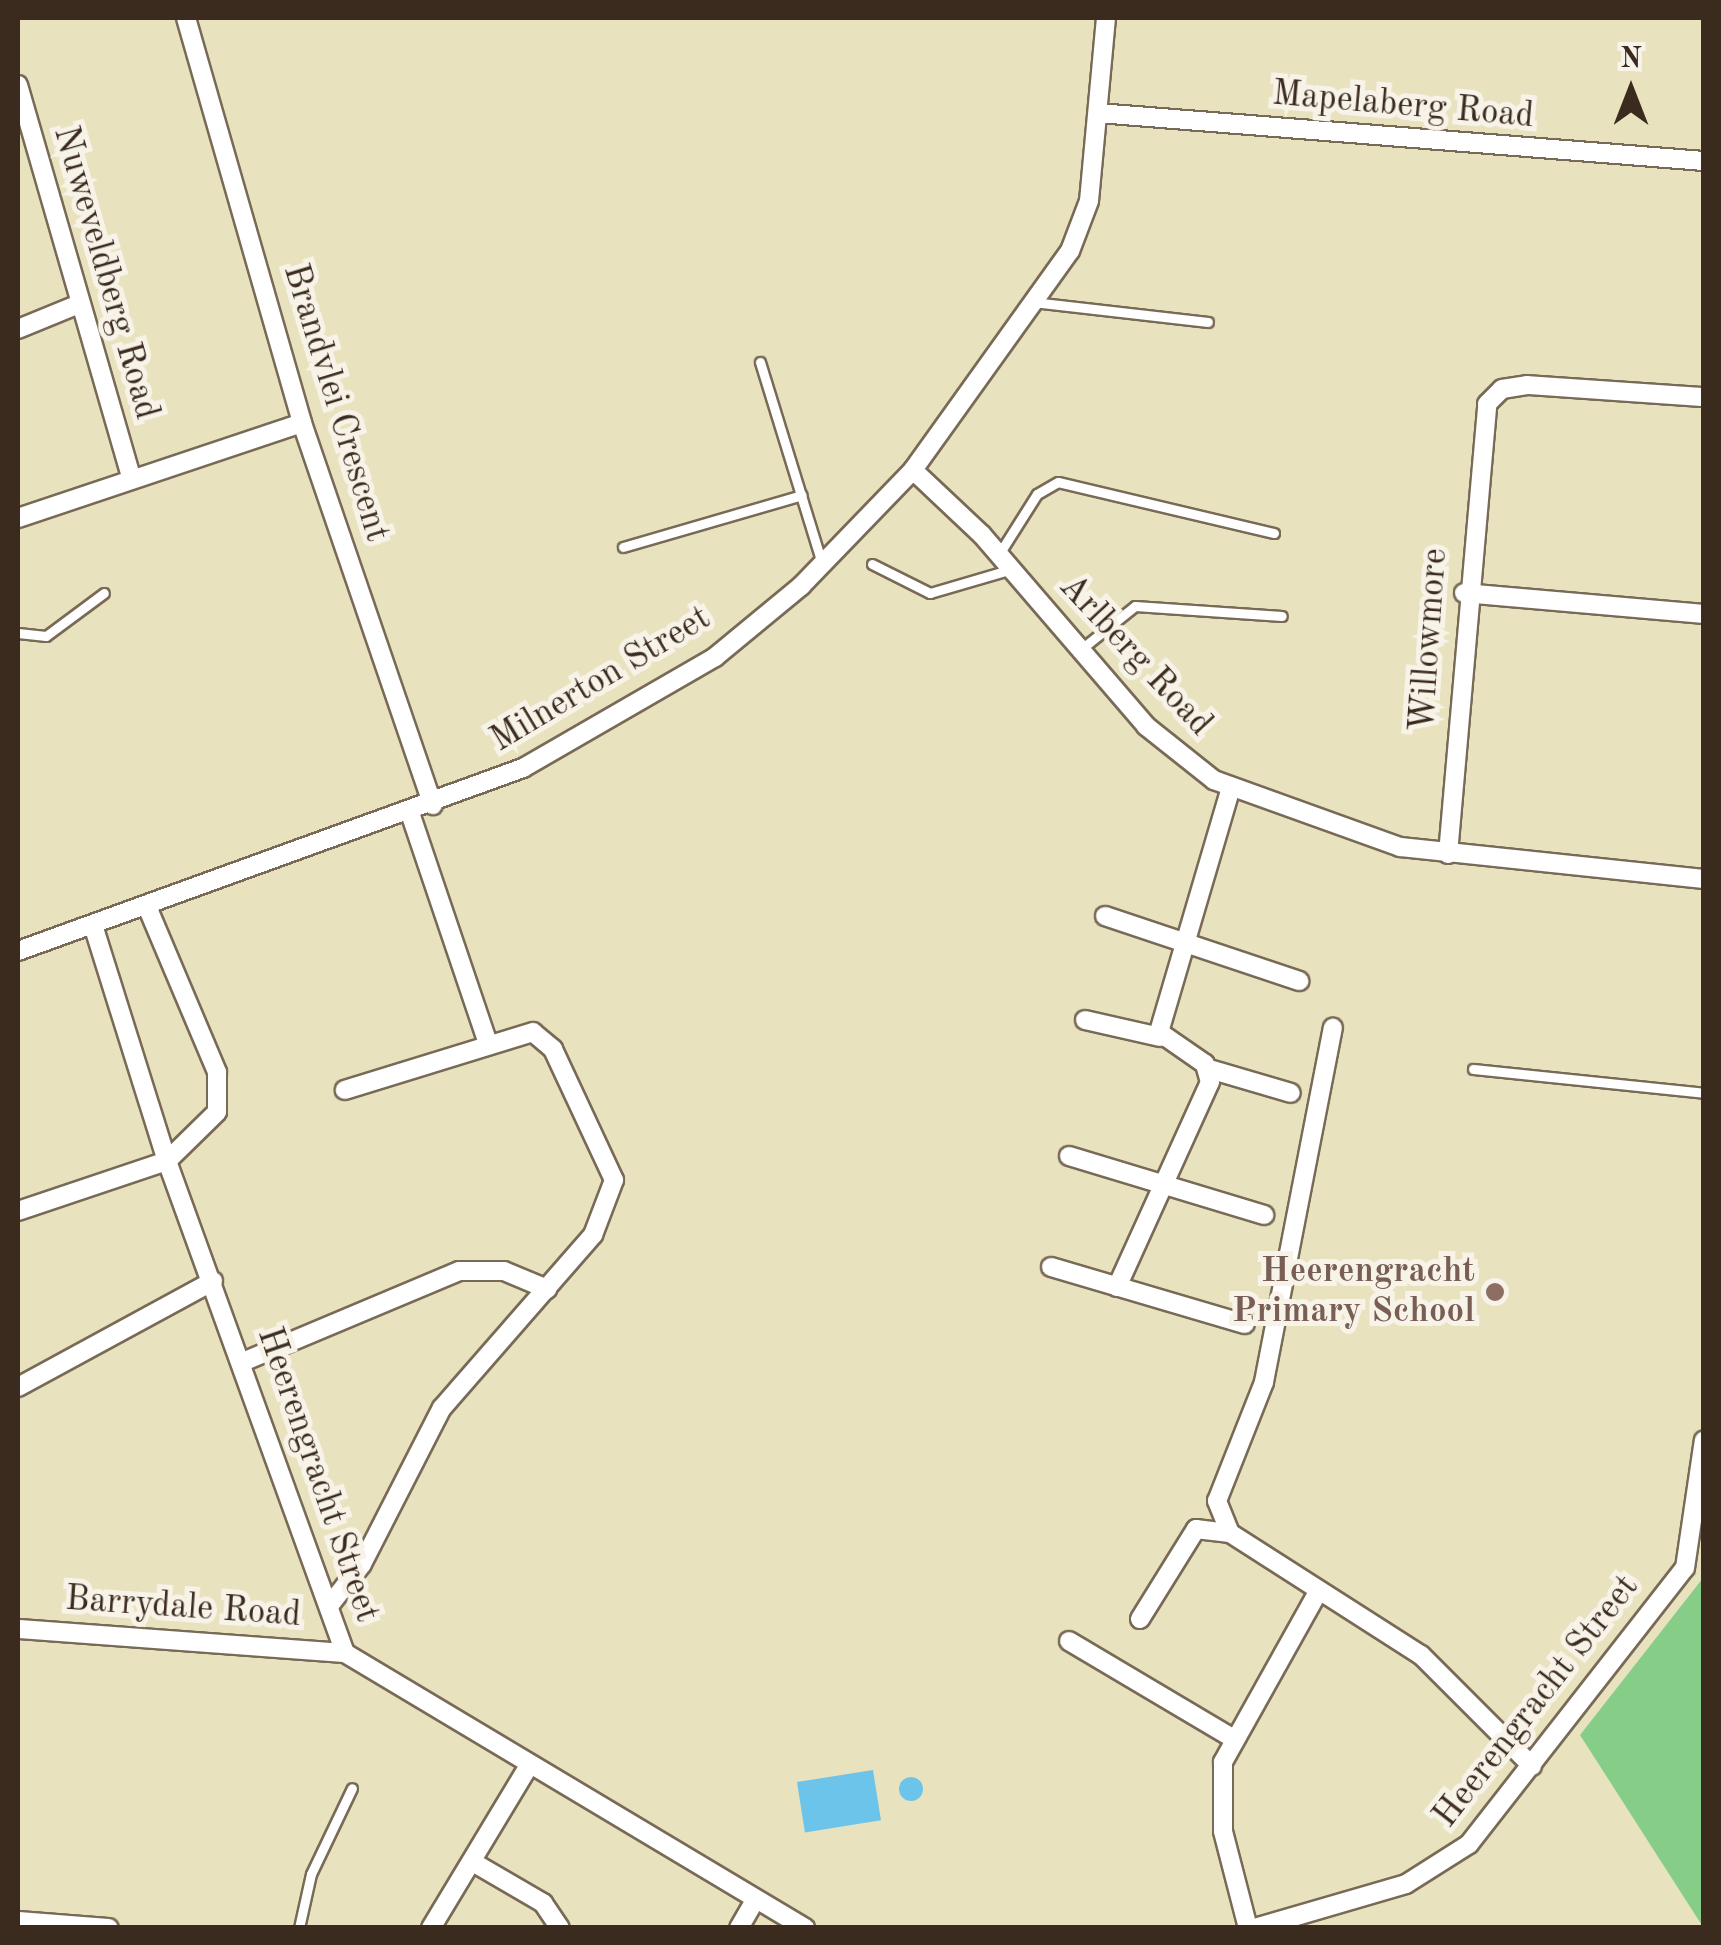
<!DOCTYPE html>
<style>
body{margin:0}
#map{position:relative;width:1721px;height:1945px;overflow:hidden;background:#e9e2bf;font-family:"Old Standard TT",serif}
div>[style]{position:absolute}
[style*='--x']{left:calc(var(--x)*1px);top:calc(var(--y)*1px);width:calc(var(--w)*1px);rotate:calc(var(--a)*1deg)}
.green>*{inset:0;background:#86cd88}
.water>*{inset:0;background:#6dc4ea;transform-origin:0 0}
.round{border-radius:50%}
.roads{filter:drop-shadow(2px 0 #786a56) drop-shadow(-2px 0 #786a56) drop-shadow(0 2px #786a56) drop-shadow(0 -2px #786a56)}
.service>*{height:9px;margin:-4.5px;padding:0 4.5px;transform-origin:4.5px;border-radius:4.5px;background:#fff}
.minor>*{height:18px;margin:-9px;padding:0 9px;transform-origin:9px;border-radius:9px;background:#fff}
.dots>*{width:28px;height:28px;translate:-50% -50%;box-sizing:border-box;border:5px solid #f7f3e8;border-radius:50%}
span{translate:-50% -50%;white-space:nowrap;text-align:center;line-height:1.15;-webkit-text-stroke:10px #f7f3e8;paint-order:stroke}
.street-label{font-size:35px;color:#3b2a1e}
.education-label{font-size:35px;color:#785e54;font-weight:700}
.right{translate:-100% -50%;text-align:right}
.frame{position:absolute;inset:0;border:20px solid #3b2a1e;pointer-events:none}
.north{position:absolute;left:1581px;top:40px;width:100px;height:100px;-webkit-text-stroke:8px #f7f3e8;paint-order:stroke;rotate:0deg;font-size:28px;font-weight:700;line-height:40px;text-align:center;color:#3b2a1e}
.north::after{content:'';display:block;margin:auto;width:35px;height:45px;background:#3b2a1e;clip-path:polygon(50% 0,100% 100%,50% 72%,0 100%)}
</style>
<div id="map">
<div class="green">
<i style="clip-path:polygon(1703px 1578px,1703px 1927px,1580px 1735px)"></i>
</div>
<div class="water">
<i style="left:873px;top:1770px;width:51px;height:77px;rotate:81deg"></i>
<i class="round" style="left:899px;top:1777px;width:24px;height:24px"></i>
</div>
<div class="roads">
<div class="service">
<i style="--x:1033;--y:302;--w:176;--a:6.5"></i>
<i style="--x:760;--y:362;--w:210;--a:72.9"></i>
<i style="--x:623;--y:547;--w:186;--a:-16.2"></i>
<i style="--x:999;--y:554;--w:71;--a:-57.7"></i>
<i style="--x:1037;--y:494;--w:24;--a:-30"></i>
<i style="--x:1058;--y:482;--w:222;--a:13.3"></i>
<i style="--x:872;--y:564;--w:65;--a:26.6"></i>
<i style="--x:930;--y:593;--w:85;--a:-16.3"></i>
<i style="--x:18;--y:633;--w:28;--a:6"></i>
<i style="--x:46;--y:636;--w:72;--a:-36.6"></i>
<i style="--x:1080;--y:650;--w:70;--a:-38.7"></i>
<i style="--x:1135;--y:606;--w:147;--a:3.9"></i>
<i style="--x:1473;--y:1069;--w:232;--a:5.9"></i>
<i style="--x:299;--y:1928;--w:55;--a:-77.5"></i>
<i style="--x:311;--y:1874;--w:95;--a:-64.5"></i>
</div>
<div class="minor">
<i style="--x:186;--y:18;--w:421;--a:74"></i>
<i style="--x:302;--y:423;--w:404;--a:71.1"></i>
<i style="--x:18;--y:85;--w:410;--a:73.9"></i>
<i style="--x:1098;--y:113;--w:608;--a:4.53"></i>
<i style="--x:18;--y:329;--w:66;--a:-22.3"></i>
<i style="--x:913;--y:470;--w:95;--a:43.3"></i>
<i style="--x:982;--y:535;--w:252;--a:49.3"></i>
<i style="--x:1146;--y:726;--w:87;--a:38.5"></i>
<i style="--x:1214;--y:780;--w:198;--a:19.8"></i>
<i style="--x:1400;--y:847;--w:306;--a:6"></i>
<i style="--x:18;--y:518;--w:299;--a:-18.5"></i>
<i style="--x:1464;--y:593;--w:241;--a:5"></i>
<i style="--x:410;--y:813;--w:241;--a:71.3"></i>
<i style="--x:1448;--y:854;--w:452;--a:-85"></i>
<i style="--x:1487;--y:404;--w:21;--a:-45"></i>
<i style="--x:1502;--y:389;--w:25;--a:-9"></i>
<i style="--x:1527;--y:385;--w:177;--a:3.9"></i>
<i style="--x:1105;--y:916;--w:205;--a:18.5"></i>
<i style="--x:93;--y:925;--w:247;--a:72.6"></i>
<i style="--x:167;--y:1161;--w:523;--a:70.11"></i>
<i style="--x:345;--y:1653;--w:536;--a:30.87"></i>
<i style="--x:18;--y:951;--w:537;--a:-19.92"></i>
<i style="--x:523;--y:768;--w:222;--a:-30"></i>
<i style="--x:715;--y:657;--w:112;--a:-39.5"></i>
<i style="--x:801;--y:586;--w:161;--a:-46"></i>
<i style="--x:913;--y:470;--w:269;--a:-54.4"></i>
<i style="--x:1070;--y:251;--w:53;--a:-69.2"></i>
<i style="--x:1089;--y:201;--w:184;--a:-84.7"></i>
<i style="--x:1085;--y:1020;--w:77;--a:12.8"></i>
<i style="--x:1209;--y:1069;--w:85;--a:16.3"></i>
<i style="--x:1069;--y:1156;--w:204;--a:16.8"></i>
<i style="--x:18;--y:1211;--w:157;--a:-18.6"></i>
<i style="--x:167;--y:1161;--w:70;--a:-44.4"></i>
<i style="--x:217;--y:1112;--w:40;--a:-90"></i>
<i style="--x:217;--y:1072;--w:180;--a:-112.9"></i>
<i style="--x:1051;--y:1267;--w:202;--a:16.4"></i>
<i style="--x:1117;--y:1287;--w:225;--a:-65.6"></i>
<i style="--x:1210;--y:1082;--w:19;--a:-106"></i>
<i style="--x:1205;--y:1064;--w:56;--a:-145.2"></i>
<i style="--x:1159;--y:1032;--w:254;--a:-73.6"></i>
<i style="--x:245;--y:1361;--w:232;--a:-22.8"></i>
<i style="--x:459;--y:1271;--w:45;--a:0"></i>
<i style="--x:504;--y:1271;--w:47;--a:22.7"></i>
<i style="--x:18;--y:1387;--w:222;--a:-28.5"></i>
<i style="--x:1230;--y:1533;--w:35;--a:-112"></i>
<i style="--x:1217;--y:1501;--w:128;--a:-68.4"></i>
<i style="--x:1264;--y:1382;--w:361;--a:-79"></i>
<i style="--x:329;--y:1606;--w:53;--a:-51.8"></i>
<i style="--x:362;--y:1564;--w:175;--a:-62.9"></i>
<i style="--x:442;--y:1408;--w:230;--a:-48.9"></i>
<i style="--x:593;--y:1235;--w:59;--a:-69.1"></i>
<i style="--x:614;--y:1180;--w:145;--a:-115"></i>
<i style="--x:553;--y:1049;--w:26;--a:-140"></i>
<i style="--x:533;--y:1032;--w:197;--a:162.9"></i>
<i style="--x:1140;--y:1619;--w:106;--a:-58.1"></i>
<i style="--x:1196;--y:1529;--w:34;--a:7"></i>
<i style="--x:1230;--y:1533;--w:227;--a:32.6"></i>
<i style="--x:1421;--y:1655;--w:157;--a:45"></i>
<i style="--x:18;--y:1629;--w:328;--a:4.2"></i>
<i style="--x:1069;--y:1641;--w:192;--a:30.7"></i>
<i style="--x:476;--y:1864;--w:78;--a:30.2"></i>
<i style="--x:543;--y:1903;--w:30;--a:56"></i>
<i style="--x:18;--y:1921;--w:91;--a:4.4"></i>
<i style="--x:431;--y:1928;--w:188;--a:-58.9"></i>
<i style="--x:739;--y:1928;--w:32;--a:-60"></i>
<i style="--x:1248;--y:1928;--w:100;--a:-104.5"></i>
<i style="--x:1223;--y:1831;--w:69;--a:-90"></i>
<i style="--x:1223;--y:1762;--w:195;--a:-60.8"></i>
<i style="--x:1255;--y:1928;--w:157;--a:-16.2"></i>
<i style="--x:1406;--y:1884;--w:75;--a:-32.4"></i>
<i style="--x:1469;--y:1844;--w:350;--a:-52"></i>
<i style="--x:1685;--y:1568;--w:129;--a:-81.6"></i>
</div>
</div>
<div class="dots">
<i style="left:1495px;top:1292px;background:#8d6e63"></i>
</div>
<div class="street-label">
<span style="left:1403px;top:106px;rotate:5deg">Mapelaberg Road</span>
<span style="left:105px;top:273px;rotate:74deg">Nuweveldberg Road</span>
<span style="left:335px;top:403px;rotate:73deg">Brandvlei Crescent</span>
<span style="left:1430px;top:640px;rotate:-86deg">Willowmore</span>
<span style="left:1135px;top:656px;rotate:47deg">Arlberg Road</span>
<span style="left:601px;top:680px;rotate:-31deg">Milnerton Street</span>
<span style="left:317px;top:1475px;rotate:71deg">Heerengracht Street</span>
<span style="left:183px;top:1608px;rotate:4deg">Barrydale Road</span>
<span style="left:1537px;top:1702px;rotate:-52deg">Heerengracht Street</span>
</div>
<div class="education-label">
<span class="right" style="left:1475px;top:1292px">Heerengracht<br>Primary School</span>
</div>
<div class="frame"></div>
<div class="north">N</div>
</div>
